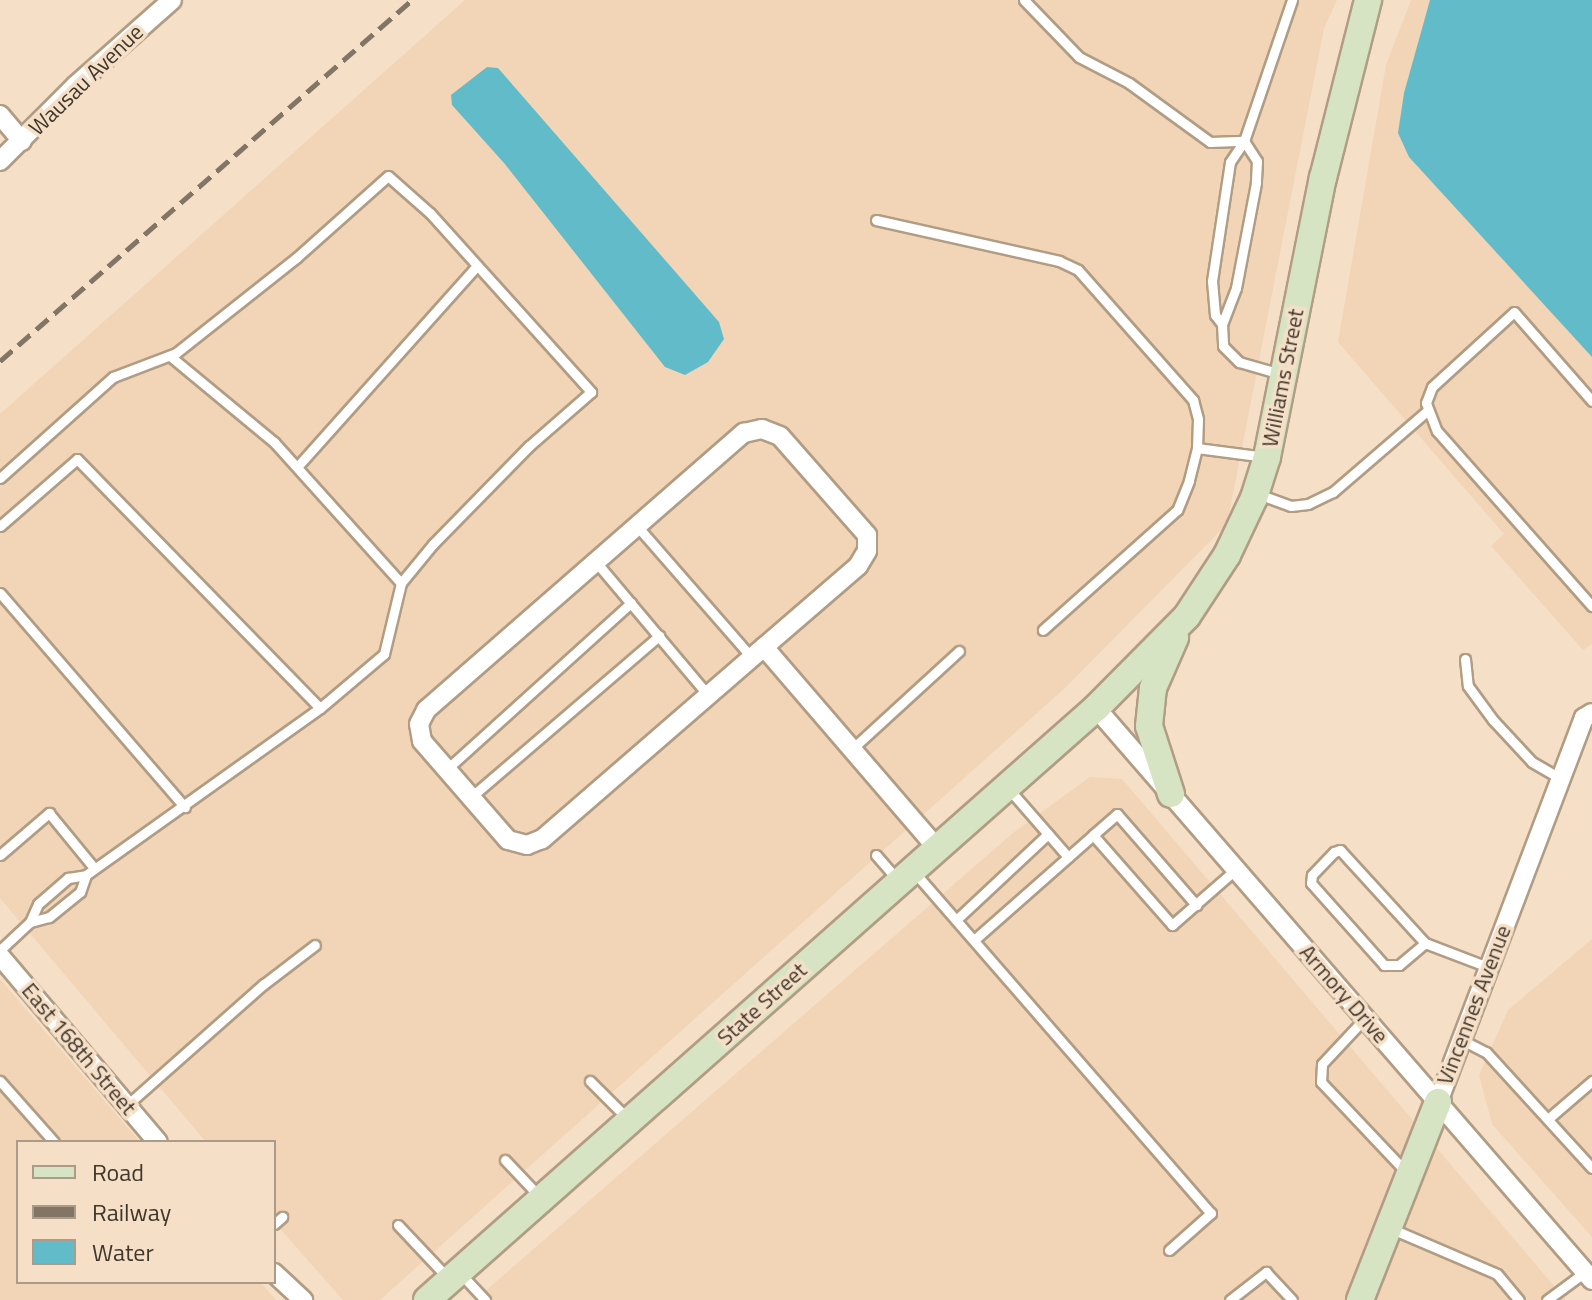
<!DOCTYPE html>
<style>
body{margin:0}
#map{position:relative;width:1592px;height:1300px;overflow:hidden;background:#f5dfc6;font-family:"Titillium Web",sans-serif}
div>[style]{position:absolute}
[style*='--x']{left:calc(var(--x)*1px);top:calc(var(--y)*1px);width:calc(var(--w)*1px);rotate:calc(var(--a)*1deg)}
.built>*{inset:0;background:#f1d5b6}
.water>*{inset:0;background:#62bbc8}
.roads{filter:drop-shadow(2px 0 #b19c84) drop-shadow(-2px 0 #b19c84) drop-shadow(0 2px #b19c84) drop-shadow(0 -2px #b19c84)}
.lane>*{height:9px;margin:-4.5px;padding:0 4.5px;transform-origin:4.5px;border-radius:4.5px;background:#fff}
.street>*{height:18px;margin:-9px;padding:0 9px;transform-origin:9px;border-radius:9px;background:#fff}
.secondary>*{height:26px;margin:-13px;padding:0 13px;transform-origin:13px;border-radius:13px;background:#d7e4c4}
.rail>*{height:5px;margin-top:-2.5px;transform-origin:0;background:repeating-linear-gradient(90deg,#837565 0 16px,transparent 0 24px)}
span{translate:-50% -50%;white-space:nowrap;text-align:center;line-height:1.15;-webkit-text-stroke:7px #f5dfc6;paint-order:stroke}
.street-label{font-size:22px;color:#3f362c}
.legend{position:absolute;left:16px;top:1140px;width:260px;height:144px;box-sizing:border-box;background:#f5dfc6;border:2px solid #ac9b88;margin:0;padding:10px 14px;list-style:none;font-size:24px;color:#3f362c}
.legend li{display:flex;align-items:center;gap:16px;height:40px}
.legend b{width:40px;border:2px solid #ac9b88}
</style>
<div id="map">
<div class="built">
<i style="clip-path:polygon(465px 0,1337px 0,1324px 28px,1227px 524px,1066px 687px,380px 1300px,343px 1300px,274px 1222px,274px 1142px,206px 1142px,0 898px,0 414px)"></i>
<i style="clip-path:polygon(1411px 0,1592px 0,1592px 644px,1583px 650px,1491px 546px,1504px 534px,1338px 342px,1386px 65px)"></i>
<i style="clip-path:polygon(1090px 777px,1122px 779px,1566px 1300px,475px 1300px,1013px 833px)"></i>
<i style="clip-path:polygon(1592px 939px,1592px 1237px,1492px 1124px,1479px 1075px,1508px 1010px)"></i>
<i style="clip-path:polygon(0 979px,140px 1142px,18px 1142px,18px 1282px,260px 1282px,276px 1300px,0 1300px)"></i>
</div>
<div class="water">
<i style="clip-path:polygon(1430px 0,1592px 0,1592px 357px,1409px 157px,1398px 133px,1404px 93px)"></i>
<i style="clip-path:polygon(487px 67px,498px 68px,719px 322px,724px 339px,708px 362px,685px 375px,665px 367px,504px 163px,452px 105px,451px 95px)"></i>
</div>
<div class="roads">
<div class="lane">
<i style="--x:1024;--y:0;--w:79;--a:46"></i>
<i style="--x:1079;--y:57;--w:56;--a:27.5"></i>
<i style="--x:1129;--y:83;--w:100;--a:36.1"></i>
<i style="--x:1210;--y:142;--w:34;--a:-2"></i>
<i style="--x:1244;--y:141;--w:149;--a:-71.2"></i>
<i style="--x:876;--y:220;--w:188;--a:12.6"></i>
<i style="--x:1059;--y:261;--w:21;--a:25"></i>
<i style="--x:1078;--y:270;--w:174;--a:48.5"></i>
<i style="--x:1193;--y:400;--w:20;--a:75"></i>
<i style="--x:1198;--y:419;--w:29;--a:92"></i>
<i style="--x:1197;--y:448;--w:34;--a:104"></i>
<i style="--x:1189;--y:481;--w:31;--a:112"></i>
<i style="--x:1177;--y:510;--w:180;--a:138.2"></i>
<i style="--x:1222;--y:324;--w:11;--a:-128"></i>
<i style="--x:1215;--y:315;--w:34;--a:-95"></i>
<i style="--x:1212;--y:281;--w:120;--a:-81.4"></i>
<i style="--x:1230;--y:162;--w:25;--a:-56"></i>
<i style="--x:1244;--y:141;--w:24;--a:57"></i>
<i style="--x:1257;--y:161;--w:22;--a:93"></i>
<i style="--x:1256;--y:183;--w:107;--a:100.8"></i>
<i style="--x:1236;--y:288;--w:39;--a:111"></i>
<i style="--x:1222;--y:324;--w:22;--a:87"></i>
<i style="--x:1223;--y:346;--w:23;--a:45"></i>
<i style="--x:1239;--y:362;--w:44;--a:15.9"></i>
<i style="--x:170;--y:356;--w:135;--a:39.6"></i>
<i style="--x:274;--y:442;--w:190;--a:48"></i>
<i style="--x:1592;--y:401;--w:118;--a:-131.2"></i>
<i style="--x:1514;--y:312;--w:111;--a:137.6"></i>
<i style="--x:1432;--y:387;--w:17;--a:111"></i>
<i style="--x:1426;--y:403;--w:30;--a:69"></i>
<i style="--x:1437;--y:431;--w:234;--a:48.5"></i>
<i style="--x:1197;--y:448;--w:69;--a:7.5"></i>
<i style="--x:297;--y:467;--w:270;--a:-48.2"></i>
<i style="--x:0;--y:478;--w:152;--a:-41.8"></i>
<i style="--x:113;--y:377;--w:67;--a:-20.9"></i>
<i style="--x:176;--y:353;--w:153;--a:-38.4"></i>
<i style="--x:296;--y:258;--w:123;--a:-41.7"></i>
<i style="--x:388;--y:176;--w:56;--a:41.4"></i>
<i style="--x:430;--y:213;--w:241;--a:48"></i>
<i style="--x:591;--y:392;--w:82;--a:138.9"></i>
<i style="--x:529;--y:446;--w:137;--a:134.4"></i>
<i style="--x:433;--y:544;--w:50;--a:129.4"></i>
<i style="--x:401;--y:583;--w:73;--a:103.5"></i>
<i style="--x:384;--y:654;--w:84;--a:139.8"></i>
<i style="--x:320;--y:708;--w:287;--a:144.5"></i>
<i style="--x:1258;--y:494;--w:35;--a:20"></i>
<i style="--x:1291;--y:506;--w:17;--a:-7"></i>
<i style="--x:1308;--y:504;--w:28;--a:-26"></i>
<i style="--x:1333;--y:492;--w:124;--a:-40.8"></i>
<i style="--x:0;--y:526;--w:102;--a:-41"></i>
<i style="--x:77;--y:459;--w:348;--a:45.7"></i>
<i style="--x:637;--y:526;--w:175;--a:48.9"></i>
<i style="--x:596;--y:562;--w:175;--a:49.9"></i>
<i style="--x:0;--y:593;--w:283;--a:49.2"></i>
<i style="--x:1465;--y:659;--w:27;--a:84"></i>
<i style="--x:1468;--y:686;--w:42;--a:53.7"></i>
<i style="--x:1493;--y:720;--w:57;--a:47.1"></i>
<i style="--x:1532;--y:762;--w:34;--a:30"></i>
<i style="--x:852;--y:749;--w:145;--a:-42.5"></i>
<i style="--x:447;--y:769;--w:248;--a:-42.1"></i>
<i style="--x:1007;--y:787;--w:93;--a:48.9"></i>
<i style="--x:471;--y:797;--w:248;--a:-40.6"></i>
<i style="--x:1093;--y:835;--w:32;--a:-41"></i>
<i style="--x:1117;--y:814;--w:121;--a:49"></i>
<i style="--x:0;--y:855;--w:65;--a:-40.6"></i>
<i style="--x:49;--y:813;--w:71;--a:50.7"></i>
<i style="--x:876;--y:855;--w:32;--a:49"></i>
<i style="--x:915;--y:873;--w:451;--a:49"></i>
<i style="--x:1211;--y:1213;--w:56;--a:138.6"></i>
<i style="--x:956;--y:920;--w:126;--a:-43.1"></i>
<i style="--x:974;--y:940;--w:159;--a:-41.4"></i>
<i style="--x:1093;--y:835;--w:120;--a:48.7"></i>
<i style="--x:1172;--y:925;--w:85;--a:-41.2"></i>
<i style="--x:1425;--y:943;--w:126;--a:-132.4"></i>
<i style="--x:1340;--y:850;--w:6;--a:162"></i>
<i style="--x:1334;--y:852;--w:32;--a:134"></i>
<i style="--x:1312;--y:875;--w:8;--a:97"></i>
<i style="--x:1311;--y:883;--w:110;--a:48.3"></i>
<i style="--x:1384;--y:965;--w:15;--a:0"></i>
<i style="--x:1399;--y:965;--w:34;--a:-40"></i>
<i style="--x:1425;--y:943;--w:67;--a:20.9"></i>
<i style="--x:0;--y:950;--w:41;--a:-43"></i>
<i style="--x:30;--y:922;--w:20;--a:-66"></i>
<i style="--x:38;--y:904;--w:40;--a:-41"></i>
<i style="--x:68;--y:878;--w:18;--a:-9"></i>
<i style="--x:86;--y:875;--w:18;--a:109"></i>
<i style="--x:80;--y:892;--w:40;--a:141"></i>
<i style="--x:49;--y:917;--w:20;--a:165"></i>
<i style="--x:1365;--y:1018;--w:63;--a:133.1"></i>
<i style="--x:1322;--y:1064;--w:18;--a:93"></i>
<i style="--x:1321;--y:1082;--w:124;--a:46.6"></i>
<i style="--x:1460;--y:1039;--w:29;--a:27"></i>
<i style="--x:1486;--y:1052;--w:157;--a:47.6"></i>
<i style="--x:0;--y:1081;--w:81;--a:48.5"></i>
<i style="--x:590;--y:1081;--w:52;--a:45"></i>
<i style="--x:127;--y:1105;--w:183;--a:-41.5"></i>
<i style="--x:264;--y:984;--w:64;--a:-37.4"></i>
<i style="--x:1549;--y:1118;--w:57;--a:-40.7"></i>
<i style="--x:505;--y:1160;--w:50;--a:46.6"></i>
<i style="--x:274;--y:1224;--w:11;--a:-41"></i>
<i style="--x:398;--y:1225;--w:73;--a:46.7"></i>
<i style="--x:1392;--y:1229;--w:114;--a:23.2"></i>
<i style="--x:1497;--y:1274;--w:34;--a:50"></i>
<i style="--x:460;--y:1273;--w:37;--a:47"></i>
<i style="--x:1230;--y:1300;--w:46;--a:-37.9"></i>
<i style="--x:1266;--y:1272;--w:38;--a:47"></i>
<i style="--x:1547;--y:1300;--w:47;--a:-36.4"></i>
</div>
<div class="street">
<i style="--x:0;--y:115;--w:34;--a:50"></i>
<i style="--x:0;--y:161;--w:107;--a:-45"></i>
<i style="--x:76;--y:85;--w:128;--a:-41.5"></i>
<i style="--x:764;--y:647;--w:294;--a:139.1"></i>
<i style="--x:542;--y:839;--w:16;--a:158"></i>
<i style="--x:527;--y:845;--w:20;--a:-165"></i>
<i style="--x:508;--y:840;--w:131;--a:-131"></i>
<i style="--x:422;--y:741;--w:17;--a:-100"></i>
<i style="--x:419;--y:724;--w:16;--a:-63"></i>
<i style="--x:426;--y:710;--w:422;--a:-41.1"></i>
<i style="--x:744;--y:433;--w:18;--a:-13"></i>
<i style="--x:762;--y:429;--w:19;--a:21"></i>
<i style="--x:780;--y:436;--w:132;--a:48.7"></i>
<i style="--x:867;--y:535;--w:16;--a:90"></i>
<i style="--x:867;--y:551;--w:17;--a:121"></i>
<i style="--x:858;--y:566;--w:124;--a:139.2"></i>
<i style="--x:764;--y:647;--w:265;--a:49.3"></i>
<i style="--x:1096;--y:708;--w:757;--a:49.07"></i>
<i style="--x:0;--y:956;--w:244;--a:49.7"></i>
<i style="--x:1438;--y:1102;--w:411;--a:-69.2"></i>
<i style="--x:1584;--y:718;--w:9;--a:-32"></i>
<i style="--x:274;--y:1273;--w:40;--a:43"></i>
</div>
<div class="secondary">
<i style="--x:1171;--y:794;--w:71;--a:-107.9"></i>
<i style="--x:1149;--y:726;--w:38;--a:-84"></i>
<i style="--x:1153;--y:688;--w:55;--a:-66.3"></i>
<i style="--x:427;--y:1300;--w:893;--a:-41.51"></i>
<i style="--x:1096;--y:708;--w:129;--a:-45.3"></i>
<i style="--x:1187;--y:616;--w:73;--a:-56.7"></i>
<i style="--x:1227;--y:555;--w:63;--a:-64.7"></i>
<i style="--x:1254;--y:498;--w:43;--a:-72.4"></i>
<i style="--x:1267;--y:457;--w:285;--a:-78.7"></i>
<i style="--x:1323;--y:178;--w:184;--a:-75.8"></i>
<i style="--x:1360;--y:1300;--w:213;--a:-68.5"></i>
</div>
</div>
<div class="rail">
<i style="--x:0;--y:361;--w:548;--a:-41.23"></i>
</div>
<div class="street-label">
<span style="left:86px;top:80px;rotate:-44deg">Wausau Avenue</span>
<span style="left:1283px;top:378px;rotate:-79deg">Williams Street</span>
<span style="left:1344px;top:994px;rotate:49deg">Armory Drive</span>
<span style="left:762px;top:1004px;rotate:-42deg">State Street</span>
<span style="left:1474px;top:1005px;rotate:-69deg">Vincennes Avenue</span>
<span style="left:79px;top:1049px;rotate:50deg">East 168th Street</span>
</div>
<ul class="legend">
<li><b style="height:10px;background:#d7e4c4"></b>Road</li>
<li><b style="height:10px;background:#837565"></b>Railway</li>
<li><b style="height:22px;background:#62bbc8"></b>Water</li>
</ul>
</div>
